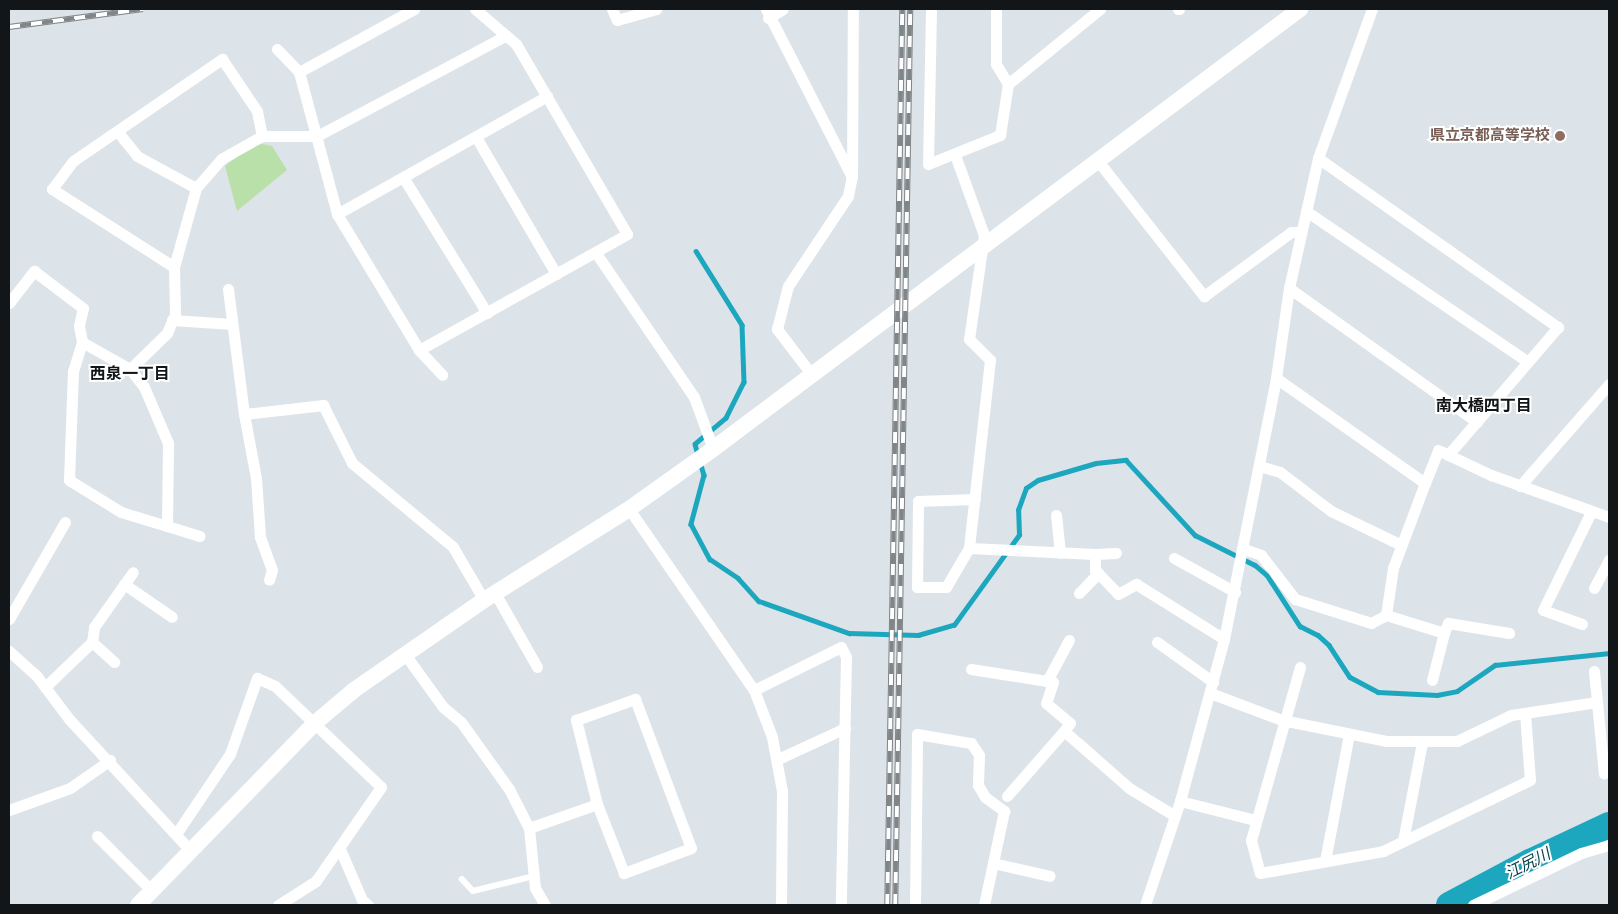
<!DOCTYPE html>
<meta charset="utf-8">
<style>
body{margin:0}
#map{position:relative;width:1618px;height:914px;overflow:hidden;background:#dde4e9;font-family:Roboto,"Noto Sans JP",sans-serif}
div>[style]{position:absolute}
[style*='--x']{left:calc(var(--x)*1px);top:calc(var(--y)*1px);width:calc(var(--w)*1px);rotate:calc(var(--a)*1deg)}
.green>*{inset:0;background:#bae0aa}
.stream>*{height:4.5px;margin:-2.25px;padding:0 2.25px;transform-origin:2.25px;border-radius:2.25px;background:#1da7bf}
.river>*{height:26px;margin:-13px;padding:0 13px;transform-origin:13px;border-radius:13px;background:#1da7bf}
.lane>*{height:5.5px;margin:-2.75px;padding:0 2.75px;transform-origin:2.75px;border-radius:2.75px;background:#fff}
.street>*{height:11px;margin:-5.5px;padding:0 5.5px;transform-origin:5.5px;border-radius:5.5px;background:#fff}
.secondary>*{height:16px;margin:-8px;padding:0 8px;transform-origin:8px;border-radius:8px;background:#fff}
.rail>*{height:5.5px;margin-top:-2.75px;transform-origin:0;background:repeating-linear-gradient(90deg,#fff 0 11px,#808588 0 22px);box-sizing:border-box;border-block:1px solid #808588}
.dots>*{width:14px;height:14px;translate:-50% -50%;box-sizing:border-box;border:2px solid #fff;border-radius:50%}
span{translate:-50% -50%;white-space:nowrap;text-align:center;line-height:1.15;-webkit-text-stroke:4px #fff;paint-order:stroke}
.education-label{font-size:15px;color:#785e54;font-weight:700}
.right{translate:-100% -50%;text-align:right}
.neighbourhood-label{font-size:16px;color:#131618;font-weight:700}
.water-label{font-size:16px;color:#09424c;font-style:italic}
.frame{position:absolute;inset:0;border:10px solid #131618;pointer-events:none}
</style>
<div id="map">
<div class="green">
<i style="clip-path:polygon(262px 144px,272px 146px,287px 170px,237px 211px,225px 166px,253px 145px)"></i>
</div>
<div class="stream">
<i style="--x:696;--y:251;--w:87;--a:58.1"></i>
<i style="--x:742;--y:325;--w:57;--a:88"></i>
<i style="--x:744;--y:382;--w:40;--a:116.6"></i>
<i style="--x:726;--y:418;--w:40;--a:140"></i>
<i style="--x:695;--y:444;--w:11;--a:75"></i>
<i style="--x:700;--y:462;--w:14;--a:73"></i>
<i style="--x:704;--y:475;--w:51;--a:104.9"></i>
<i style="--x:691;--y:524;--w:40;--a:62"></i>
<i style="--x:710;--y:559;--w:34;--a:34"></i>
<i style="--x:738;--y:578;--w:31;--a:48"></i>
<i style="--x:759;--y:601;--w:96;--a:19.6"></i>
<i style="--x:849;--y:633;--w:69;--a:1.7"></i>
<i style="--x:918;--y:635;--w:37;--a:-16"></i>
<i style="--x:954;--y:625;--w:111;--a:-54.2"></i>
<i style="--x:1019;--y:535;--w:25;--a:-92"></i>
<i style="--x:1018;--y:510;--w:23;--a:-70"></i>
<i style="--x:1026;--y:488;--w:14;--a:-34"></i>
<i style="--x:1038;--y:480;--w:60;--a:-16.3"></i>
<i style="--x:1096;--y:463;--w:30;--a:-6"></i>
<i style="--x:1126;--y:460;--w:102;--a:47.4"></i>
<i style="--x:1195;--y:535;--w:67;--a:26.6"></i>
<i style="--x:1255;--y:565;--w:16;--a:40"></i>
<i style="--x:1267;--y:575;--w:61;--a:57.1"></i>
<i style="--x:1300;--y:626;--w:20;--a:27"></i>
<i style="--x:1318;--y:635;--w:15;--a:42"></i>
<i style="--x:1329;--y:645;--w:38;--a:57"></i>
<i style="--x:1350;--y:677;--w:32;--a:28"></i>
<i style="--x:1378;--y:692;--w:59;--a:2.9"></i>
<i style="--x:1437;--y:695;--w:20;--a:-11"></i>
<i style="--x:1457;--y:691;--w:46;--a:-34.4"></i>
<i style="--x:1495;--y:665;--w:115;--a:-6"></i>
</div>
<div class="river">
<i style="--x:1449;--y:905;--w:92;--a:-28"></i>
<i style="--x:1530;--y:862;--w:87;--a:-25.1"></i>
</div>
<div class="lane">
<i style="--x:462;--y:879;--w:16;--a:47"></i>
<i style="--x:473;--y:891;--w:63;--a:-13.8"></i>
</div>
<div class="street">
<i style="--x:612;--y:9;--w:12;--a:66"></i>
<i style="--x:617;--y:20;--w:41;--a:-15.8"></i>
<i style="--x:766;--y:9;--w:186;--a:62.9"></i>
<i style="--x:931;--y:9;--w:155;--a:91.1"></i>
<i style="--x:928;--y:164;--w:78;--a:-21.9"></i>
<i style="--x:1000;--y:135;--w:52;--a:-81.1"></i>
<i style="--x:1008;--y:84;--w:119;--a:-39.2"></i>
<i style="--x:996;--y:9;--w:55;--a:90"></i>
<i style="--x:996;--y:64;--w:23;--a:59"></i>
<i style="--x:1178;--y:9;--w:1;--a:0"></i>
<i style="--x:768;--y:18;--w:17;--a:-31"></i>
<i style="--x:277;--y:49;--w:32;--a:46"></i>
<i style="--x:299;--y:72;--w:147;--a:75"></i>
<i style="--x:337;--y:214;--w:159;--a:58.9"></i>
<i style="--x:419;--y:350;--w:34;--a:47"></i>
<i style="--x:299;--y:72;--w:131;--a:-28.7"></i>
<i style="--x:117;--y:131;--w:32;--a:51"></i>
<i style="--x:137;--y:156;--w:67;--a:28.5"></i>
<i style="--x:476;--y:137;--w:159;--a:59.7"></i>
<i style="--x:955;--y:155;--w:85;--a:70.1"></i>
<i style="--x:984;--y:235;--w:105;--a:98.2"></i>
<i style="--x:969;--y:339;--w:30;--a:45"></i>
<i style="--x:990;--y:360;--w:189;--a:96.4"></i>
<i style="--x:969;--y:548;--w:126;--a:2.7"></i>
<i style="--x:1095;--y:554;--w:16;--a:90"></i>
<i style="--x:1095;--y:570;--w:33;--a:46"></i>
<i style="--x:1118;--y:594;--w:21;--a:-29"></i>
<i style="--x:1136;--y:584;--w:104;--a:32"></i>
<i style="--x:1318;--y:158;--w:294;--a:35.2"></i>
<i style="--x:1558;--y:327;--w:169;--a:130.7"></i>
<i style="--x:1098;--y:161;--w:172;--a:51.9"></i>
<i style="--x:1204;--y:296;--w:108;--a:-36.3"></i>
<i style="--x:1291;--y:232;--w:10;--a:0"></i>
<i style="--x:403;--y:177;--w:160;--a:58.3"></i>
<i style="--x:1306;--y:211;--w:268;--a:34.2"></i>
<i style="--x:337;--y:214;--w:241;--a:-29.3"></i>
<i style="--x:596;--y:253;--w:174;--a:55.8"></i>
<i style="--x:694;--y:397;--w:55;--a:69.9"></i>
<i style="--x:174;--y:267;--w:145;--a:-147.4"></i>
<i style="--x:52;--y:189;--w:35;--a:-53"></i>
<i style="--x:73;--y:161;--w:181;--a:-34.4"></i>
<i style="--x:222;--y:59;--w:63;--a:56.1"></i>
<i style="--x:257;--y:111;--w:25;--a:79"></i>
<i style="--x:1289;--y:288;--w:231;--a:35.5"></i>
<i style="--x:228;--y:289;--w:126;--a:82.7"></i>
<i style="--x:244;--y:414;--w:80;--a:-6.5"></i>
<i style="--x:323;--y:405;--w:65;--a:63.4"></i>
<i style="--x:352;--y:463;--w:131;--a:39.7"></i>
<i style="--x:453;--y:547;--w:61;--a:59.7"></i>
<i style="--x:9;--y:303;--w:41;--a:-52"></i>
<i style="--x:34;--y:271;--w:61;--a:37.1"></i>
<i style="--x:83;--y:308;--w:18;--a:103"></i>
<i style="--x:79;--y:326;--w:16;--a:79"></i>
<i style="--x:82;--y:342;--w:30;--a:107"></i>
<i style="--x:73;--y:371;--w:109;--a:92.1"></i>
<i style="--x:69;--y:480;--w:61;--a:31.6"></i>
<i style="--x:121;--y:512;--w:48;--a:16.9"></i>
<i style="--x:167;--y:526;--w:83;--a:-89.3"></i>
<i style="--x:168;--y:443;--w:61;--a:-113.2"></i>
<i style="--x:144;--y:387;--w:23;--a:-128"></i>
<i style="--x:130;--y:369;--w:52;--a:-44.2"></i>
<i style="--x:167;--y:333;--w:21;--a:-67"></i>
<i style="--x:175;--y:314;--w:47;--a:-91.2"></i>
<i style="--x:174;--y:267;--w:82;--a:-74.4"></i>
<i style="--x:196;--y:188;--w:38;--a:-49"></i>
<i style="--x:221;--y:159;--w:47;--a:-29.3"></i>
<i style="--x:262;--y:136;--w:55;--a:0"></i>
<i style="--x:317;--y:136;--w:213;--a:-28"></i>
<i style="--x:172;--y:320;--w:60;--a:3.8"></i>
<i style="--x:82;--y:342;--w:55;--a:29.4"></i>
<i style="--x:419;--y:350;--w:238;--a:-29.1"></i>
<i style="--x:627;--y:234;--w:220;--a:-120.3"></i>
<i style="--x:516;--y:44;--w:54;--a:-139.5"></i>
<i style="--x:812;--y:375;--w:58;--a:-127.3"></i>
<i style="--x:777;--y:329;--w:44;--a:-75.7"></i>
<i style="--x:788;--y:286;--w:108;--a:-56.3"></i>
<i style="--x:848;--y:196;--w:20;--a:-79"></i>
<i style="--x:852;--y:176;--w:167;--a:-89.7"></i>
<i style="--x:1276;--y:378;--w:182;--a:35.2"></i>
<i style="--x:1425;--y:483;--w:35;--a:-68"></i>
<i style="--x:1438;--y:450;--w:59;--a:25.3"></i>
<i style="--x:1491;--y:475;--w:125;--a:19.6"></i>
<i style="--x:244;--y:414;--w:65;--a:79.4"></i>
<i style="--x:256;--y:478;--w:59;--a:86.1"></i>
<i style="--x:260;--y:537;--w:35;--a:70"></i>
<i style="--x:272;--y:570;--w:10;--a:107"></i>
<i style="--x:1259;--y:466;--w:22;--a:16"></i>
<i style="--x:1280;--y:472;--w:64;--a:37.4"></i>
<i style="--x:1331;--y:511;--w:78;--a:25.9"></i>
<i style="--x:1520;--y:486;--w:135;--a:-48.9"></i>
<i style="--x:629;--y:509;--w:220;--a:55.4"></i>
<i style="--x:754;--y:690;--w:50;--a:69"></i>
<i style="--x:772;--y:737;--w:55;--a:79.5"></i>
<i style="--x:782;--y:791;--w:114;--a:90.5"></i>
<i style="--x:1056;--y:515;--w:38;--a:84"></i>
<i style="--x:167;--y:526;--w:34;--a:17"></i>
<i style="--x:969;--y:548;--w:45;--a:120.5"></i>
<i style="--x:946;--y:587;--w:29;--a:180"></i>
<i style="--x:917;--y:587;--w:86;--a:-89.3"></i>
<i style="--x:918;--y:501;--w:57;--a:-2"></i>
<i style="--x:1244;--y:549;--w:18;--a:19"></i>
<i style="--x:1261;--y:555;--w:56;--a:52.3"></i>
<i style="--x:1295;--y:599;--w:80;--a:17.5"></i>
<i style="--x:1371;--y:623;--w:17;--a:-28"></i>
<i style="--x:1386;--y:615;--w:48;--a:-81.5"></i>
<i style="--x:1393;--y:568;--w:91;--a:-69.4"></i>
<i style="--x:1095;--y:554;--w:21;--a:-3"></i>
<i style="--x:1174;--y:558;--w:70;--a:29.1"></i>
<i style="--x:124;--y:584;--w:58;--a:34.5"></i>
<i style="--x:1594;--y:588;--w:32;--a:-62"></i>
<i style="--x:495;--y:593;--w:85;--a:60.4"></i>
<i style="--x:1079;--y:593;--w:28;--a:-46"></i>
<i style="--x:1386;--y:615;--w:61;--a:17.2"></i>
<i style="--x:1444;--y:633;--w:11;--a:-68"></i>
<i style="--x:1448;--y:623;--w:62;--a:9.3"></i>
<i style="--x:9;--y:619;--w:112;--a:-60"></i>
<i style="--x:1582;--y:624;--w:41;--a:-160.3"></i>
<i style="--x:1543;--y:610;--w:109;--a:-63.9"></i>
<i style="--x:1069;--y:640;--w:47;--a:118.2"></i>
<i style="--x:1047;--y:681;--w:6;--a:9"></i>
<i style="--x:1053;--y:682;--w:22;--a:108"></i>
<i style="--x:1046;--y:703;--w:31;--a:40"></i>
<i style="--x:1070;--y:723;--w:10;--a:127"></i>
<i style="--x:1064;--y:731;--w:18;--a:41"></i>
<i style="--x:1078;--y:743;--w:68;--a:41.4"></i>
<i style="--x:1129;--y:788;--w:54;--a:31.3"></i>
<i style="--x:92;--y:642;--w:30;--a:42"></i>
<i style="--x:1157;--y:642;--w:69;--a:35.5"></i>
<i style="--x:9;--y:651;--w:36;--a:42"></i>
<i style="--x:36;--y:675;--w:55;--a:53.1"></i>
<i style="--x:69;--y:719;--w:180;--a:47.3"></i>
<i style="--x:404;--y:653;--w:67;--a:54.2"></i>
<i style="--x:443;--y:707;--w:23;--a:40"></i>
<i style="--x:461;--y:722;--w:82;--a:54.4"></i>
<i style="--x:509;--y:789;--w:44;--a:62.9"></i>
<i style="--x:529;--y:828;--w:72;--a:-19.4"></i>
<i style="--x:1300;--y:667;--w:180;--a:105.8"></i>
<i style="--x:1251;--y:840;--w:34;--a:75"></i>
<i style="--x:1260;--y:873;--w:125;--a:-10.1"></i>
<i style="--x:1383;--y:851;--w:163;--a:-25.8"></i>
<i style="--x:1530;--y:780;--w:67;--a:-94.3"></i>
<i style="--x:971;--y:669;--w:77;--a:9"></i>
<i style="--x:1594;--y:671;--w:103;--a:84.5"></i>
<i style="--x:1432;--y:680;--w:49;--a:-75.7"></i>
<i style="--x:45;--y:687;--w:65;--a:-43.8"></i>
<i style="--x:92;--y:642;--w:15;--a:-82"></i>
<i style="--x:94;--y:627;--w:67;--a:-54.7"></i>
<i style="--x:754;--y:690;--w:97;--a:-26.3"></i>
<i style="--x:841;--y:647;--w:11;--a:63"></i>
<i style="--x:846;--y:657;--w:248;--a:91.2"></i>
<i style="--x:1210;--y:693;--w:77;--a:20.6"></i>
<i style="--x:1282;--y:720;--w:106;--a:11.4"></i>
<i style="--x:1386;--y:741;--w:71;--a:0"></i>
<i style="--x:1457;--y:741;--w:60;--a:-25.7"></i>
<i style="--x:1511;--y:715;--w:87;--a:-8.6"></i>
<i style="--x:635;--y:699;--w:159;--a:69.4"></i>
<i style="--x:691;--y:848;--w:72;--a:159.5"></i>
<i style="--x:624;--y:873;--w:74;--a:-111.4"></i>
<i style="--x:597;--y:804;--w:87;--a:-104"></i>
<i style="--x:576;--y:720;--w:63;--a:-19.6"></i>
<i style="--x:778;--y:759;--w:74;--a:-24.8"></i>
<i style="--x:1007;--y:796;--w:86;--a:-48.8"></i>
<i style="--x:1180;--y:801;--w:77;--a:14.2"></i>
<i style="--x:9;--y:810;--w:65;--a:-19.8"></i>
<i style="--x:70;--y:788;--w:49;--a:-35"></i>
<i style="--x:529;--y:828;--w:60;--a:84.3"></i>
<i style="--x:535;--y:888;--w:20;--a:60"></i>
<i style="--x:176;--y:834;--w:97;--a:-56"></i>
<i style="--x:230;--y:754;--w:81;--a:-70.4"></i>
<i style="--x:257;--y:678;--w:20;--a:24"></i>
<i style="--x:275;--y:686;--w:146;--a:43.6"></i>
<i style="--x:381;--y:787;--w:114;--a:124.7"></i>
<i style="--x:316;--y:881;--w:45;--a:147.7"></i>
<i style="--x:97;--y:836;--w:78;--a:45"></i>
<i style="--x:1403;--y:841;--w:101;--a:-79.1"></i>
<i style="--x:340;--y:849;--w:56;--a:66.7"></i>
<i style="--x:362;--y:900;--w:8;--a:40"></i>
<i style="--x:1325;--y:861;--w:129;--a:-79.3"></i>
<i style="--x:993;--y:863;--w:58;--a:12.8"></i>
<i style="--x:915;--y:905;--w:171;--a:-89.3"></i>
<i style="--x:917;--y:734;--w:55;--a:9.5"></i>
<i style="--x:971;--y:743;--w:14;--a:56"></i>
<i style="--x:979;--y:755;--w:30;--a:92"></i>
<i style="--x:978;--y:785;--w:14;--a:60"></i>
<i style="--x:985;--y:797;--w:24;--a:36"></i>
<i style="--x:1004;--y:811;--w:96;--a:102"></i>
<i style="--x:1145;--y:905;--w:110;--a:-71.4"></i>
<i style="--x:1180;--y:801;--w:168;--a:-74.8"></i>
<i style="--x:1224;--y:639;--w:266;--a:-78.7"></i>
<i style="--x:1276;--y:378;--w:91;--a:-81.8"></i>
<i style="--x:1289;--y:288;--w:133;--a:-77.4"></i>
<i style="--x:1318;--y:158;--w:158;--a:-70.1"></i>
<i style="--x:1473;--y:905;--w:120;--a:-25.7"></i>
<i style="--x:1581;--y:853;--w:29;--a:-16"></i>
</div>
<div class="secondary">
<i style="--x:138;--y:905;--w:254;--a:-45.8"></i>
<i style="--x:315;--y:723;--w:51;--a:-40.2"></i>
<i style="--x:354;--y:690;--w:158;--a:-34.7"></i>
<i style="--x:484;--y:600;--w:171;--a:-32.1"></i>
<i style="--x:629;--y:509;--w:103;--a:-35.5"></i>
<i style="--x:713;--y:449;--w:734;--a:-36.85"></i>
</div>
<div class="rail">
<i style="--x:9;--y:27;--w:135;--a:-7.7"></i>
<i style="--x:887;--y:905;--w:896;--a:-89.04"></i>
<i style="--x:895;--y:905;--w:896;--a:-89.04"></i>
</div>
<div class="dots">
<i style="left:1560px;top:136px;background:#8d6e63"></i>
</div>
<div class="education-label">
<span class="right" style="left:1550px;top:136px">県立京都高等学校</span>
</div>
<div class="neighbourhood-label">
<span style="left:130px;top:374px">西泉一丁目</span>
<span style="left:1484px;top:406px">南大橋四丁目</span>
</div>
<div class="water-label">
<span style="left:1528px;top:864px;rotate:-27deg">江尻川</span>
</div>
<div class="frame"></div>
</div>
